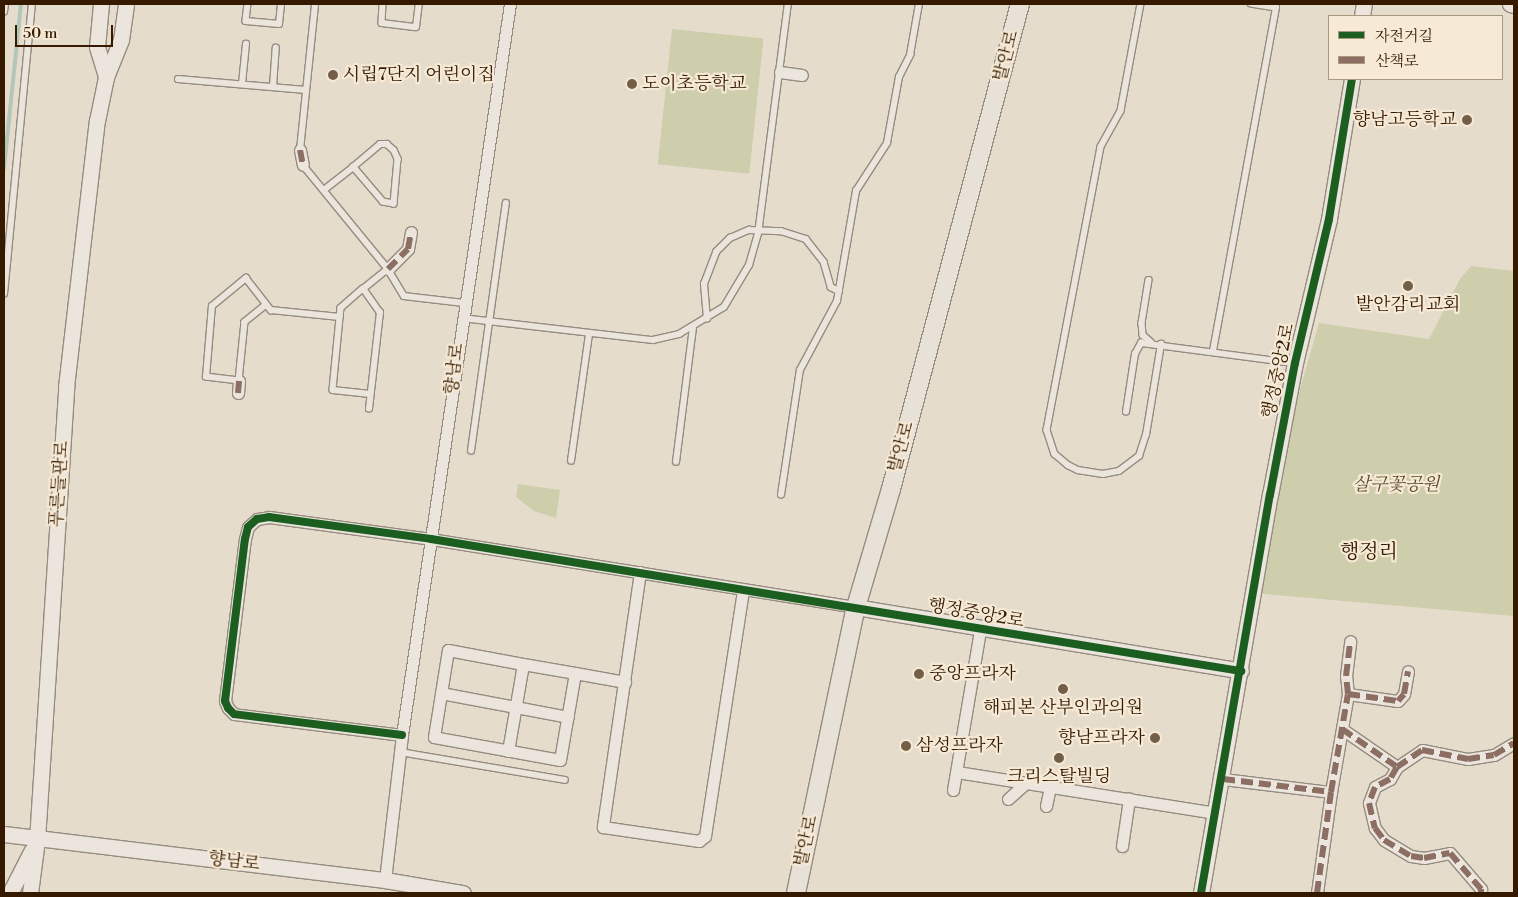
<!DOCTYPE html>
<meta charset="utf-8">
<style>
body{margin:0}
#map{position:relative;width:1518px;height:897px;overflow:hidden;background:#e6dccb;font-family:"Libre Bodoni","Noto Serif KR",serif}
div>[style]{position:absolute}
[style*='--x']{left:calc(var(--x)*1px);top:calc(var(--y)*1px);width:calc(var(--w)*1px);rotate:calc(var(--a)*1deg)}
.green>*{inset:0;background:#cecdac;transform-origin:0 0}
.stream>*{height:4px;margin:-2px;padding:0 2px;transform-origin:2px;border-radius:2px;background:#b2c6ba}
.roads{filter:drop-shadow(1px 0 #958c7f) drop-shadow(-1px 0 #958c7f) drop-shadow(0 1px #958c7f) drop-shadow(0 -1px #958c7f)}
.lane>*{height:5.5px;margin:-2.75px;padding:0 2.75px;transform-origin:2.75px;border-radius:2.75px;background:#ebe5dd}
.street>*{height:11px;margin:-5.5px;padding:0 5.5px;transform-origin:5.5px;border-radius:5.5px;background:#ebe5dd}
.secondary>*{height:15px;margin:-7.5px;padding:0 7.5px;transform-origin:7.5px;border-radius:7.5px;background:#ebe5dd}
.primary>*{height:18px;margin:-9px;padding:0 9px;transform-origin:9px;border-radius:9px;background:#e7e1d8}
.quiet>*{height:6px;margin-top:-3px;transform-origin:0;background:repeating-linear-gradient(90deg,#8d6e63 0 12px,transparent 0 18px)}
.cycleway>*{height:8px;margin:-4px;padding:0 4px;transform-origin:4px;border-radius:4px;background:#1b5e20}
.dots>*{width:14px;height:14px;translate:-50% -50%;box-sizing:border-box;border:2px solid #f6ead6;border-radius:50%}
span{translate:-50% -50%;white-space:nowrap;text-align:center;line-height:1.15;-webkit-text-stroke:4.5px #f6ead6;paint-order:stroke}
.street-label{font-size:18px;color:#351a00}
.poi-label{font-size:18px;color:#351a00}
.left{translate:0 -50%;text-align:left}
.right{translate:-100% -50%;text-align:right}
.park-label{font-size:18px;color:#5d4c2c;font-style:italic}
.quarter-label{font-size:20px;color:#351a00}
.frame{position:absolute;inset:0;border:5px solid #351a00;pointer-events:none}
.legend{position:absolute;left:1328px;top:15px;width:175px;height:65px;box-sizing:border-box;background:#f6ead6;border:1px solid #a99780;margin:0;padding:6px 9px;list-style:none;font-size:15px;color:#351a00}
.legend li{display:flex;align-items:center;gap:10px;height:25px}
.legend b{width:25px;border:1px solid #a99780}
.scale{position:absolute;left:15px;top:25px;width:98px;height:22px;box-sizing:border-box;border:2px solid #351a00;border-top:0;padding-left:6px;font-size:15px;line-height:18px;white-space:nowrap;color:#351a00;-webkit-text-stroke:4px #f6ead6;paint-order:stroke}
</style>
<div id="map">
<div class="green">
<i style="left:672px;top:29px;width:92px;height:136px;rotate:6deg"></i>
<i style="clip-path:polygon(1471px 266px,1514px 271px,1514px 616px,1254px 593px,1270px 495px,1319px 323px,1429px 339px,1460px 279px)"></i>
<i style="clip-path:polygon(518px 484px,560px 490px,556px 518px,534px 511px,516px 497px)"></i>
</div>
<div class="stream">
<i style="--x:4;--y:168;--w:165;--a:-84.1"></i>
</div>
<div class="roads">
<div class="lane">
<i style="--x:248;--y:4;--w:17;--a:97"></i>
<i style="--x:246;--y:21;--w:33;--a:5"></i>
<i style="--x:279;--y:24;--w:20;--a:-84"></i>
<i style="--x:383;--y:4;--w:19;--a:93"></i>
<i style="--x:382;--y:23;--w:34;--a:7"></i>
<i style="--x:416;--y:27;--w:23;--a:-83"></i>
<i style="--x:1141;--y:4;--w:109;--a:100.6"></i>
<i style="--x:1121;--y:111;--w:41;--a:119.1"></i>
<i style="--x:1101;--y:147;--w:288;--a:100.8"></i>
<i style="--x:1047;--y:430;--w:25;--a:72"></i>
<i style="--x:1055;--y:454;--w:17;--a:40"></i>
<i style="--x:1068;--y:465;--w:11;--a:27"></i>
<i style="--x:1078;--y:470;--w:25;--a:9"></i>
<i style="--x:1103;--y:474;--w:16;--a:-11"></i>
<i style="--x:1119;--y:471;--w:25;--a:-37"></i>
<i style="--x:1139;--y:456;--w:22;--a:-72"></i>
<i style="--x:1146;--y:435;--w:92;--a:-80.6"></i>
<i style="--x:4;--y:12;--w:8;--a:-83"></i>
<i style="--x:178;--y:79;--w:128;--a:4.9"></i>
<i style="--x:242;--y:84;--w:40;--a:-84.3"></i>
<i style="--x:273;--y:87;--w:39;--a:-86"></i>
<i style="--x:300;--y:150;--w:147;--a:-84.1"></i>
<i style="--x:303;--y:165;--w:134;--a:50.7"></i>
<i style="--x:388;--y:269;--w:31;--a:59"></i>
<i style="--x:404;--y:296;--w:60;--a:6.7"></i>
<i style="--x:324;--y:190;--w:37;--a:-38"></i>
<i style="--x:353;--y:167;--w:35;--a:-40"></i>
<i style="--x:380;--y:144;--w:7;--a:0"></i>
<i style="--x:387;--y:144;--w:9;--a:41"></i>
<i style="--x:394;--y:150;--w:10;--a:66"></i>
<i style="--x:398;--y:159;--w:45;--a:95.1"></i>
<i style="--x:394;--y:204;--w:11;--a:-170"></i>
<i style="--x:383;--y:202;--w:46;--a:-130.6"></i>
<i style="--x:1149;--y:280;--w:44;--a:99.2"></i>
<i style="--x:1142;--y:323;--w:12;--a:85"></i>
<i style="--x:1143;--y:335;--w:11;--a:41"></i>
<i style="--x:363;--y:289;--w:29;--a:139"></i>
<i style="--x:341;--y:308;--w:82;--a:95.6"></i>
<i style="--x:333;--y:390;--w:37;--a:6"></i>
<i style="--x:4;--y:294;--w:291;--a:-84.5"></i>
<i style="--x:265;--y:306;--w:26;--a:141"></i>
<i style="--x:245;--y:322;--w:59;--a:95.8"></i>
<i style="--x:239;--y:381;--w:33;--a:-173"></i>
<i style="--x:206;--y:377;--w:71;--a:-85.2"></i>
<i style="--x:212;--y:306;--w:44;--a:-39.5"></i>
<i style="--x:246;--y:278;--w:41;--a:52"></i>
<i style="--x:271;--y:310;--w:69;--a:5.8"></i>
<i style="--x:462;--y:318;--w:192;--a:6.6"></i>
<i style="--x:653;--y:340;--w:27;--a:-13"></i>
<i style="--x:679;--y:334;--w:52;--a:-31"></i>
<i style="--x:724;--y:307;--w:49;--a:-59.2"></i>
<i style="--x:749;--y:265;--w:32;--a:-74"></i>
<i style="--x:758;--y:234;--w:232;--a:-82.6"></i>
<i style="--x:707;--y:319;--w:35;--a:-95"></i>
<i style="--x:704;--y:284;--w:34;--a:-69"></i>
<i style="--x:716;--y:252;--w:20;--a:-45"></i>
<i style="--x:730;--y:238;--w:21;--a:-23"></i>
<i style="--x:749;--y:230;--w:32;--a:2"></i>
<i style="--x:781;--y:231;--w:26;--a:18"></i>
<i style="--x:806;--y:239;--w:29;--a:52"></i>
<i style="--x:824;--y:262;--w:26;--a:74"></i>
<i style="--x:831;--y:287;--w:9;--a:27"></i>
<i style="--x:1213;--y:351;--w:349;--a:-79.6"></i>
<i style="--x:1276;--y:8;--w:25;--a:-171"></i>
<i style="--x:369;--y:409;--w:97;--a:-83.5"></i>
<i style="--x:380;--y:313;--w:29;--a:-125"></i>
<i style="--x:363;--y:289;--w:32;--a:-39"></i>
<i style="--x:1126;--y:412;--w:59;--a:-81.2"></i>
<i style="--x:1135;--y:354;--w:13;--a:-61"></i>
<i style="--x:1141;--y:343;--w:153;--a:7.5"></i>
<i style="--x:471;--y:451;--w:250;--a:-82"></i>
<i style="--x:571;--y:461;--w:127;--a:-81.9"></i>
<i style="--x:676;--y:462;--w:135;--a:-82.8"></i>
<i style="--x:781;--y:495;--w:126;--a:-81.4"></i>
<i style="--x:800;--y:370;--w:78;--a:-61.8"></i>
<i style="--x:837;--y:301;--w:112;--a:-80.2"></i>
<i style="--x:856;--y:191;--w:57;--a:-57.1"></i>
<i style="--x:887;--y:143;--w:67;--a:-79.7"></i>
<i style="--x:899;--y:77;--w:25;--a:-63"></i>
<i style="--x:910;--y:55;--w:52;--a:-80"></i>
<i style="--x:400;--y:752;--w:167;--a:9.6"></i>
</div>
<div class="street">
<i style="--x:780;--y:72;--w:22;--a:8"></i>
<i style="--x:300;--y:150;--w:15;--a:79"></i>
<i style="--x:388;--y:269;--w:28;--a:-45"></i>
<i style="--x:408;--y:249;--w:17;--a:-80"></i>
<i style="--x:238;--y:393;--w:12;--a:-85"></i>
<i style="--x:640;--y:572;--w:258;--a:98.3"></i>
<i style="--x:603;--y:827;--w:97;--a:8.3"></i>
<i style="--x:699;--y:841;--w:8;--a:-40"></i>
<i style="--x:705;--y:836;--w:249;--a:-81.2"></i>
<i style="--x:575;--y:673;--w:88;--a:99.8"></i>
<i style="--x:560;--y:760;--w:128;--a:-169.7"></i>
<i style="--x:434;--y:737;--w:88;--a:-80.9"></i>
<i style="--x:448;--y:650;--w:76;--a:10.6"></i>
<i style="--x:523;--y:664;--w:53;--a:9.8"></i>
<i style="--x:575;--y:673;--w:51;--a:10.2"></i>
<i style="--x:441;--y:693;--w:129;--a:10.7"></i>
<i style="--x:1348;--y:694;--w:50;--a:8"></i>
<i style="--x:1398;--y:701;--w:9;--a:-49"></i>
<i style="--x:1404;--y:694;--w:23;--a:-80"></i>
<i style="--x:1342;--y:729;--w:67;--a:34.6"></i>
<i style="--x:1397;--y:767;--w:30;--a:-34"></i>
<i style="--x:1422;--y:750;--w:47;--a:11.1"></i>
<i style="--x:1468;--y:759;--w:26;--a:-9"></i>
<i style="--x:1494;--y:755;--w:23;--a:-31"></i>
<i style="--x:402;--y:735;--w:169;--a:-172.9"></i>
<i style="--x:234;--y:714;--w:8;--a:-135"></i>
<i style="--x:228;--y:708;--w:8;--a:-113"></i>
<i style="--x:225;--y:701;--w:163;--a:-83"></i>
<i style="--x:245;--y:539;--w:12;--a:-76"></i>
<i style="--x:248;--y:527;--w:12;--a:-42"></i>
<i style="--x:257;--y:519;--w:12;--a:-9"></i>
<i style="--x:269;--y:517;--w:163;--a:7.7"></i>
<i style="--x:431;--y:539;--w:430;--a:9.1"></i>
<i style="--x:508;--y:751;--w:88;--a:-80.2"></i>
<i style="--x:1397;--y:767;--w:14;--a:120"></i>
<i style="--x:1390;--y:779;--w:17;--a:152"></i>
<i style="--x:1375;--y:787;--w:17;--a:111"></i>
<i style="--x:1369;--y:803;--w:26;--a:77"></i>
<i style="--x:1375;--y:828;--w:15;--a:53"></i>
<i style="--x:1384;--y:840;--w:31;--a:31"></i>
<i style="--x:1411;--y:856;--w:13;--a:9"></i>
<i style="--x:1424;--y:858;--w:26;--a:-11"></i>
<i style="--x:1450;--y:853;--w:48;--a:49.3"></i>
<i style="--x:1481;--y:889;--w:4;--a:90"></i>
<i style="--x:957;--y:772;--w:262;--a:9"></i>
<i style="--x:1223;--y:779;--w:109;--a:6.9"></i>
<i style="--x:1331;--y:792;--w:102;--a:97.9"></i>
<i style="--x:953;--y:790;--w:162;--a:-80.4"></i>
<i style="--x:1331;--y:792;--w:99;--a:-80.2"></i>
<i style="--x:1348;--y:694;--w:18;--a:-96"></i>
<i style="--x:1346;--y:676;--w:35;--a:-83"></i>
<i style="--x:1008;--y:799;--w:24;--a:-42"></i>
<i style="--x:1046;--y:806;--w:19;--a:-78"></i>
<i style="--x:1122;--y:846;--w:48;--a:-81.5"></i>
<i style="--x:385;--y:880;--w:146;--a:-83.3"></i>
<i style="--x:402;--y:735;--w:739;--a:-81.6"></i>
</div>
<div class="secondary">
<i style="--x:101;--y:4;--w:43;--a:95.3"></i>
<i style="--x:97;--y:47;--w:31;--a:73"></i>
<i style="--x:1510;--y:4;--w:4;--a:14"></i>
<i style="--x:1362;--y:16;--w:12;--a:-81"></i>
<i style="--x:856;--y:607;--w:390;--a:9.4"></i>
<i style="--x:4;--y:834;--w:384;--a:6.9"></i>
<i style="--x:385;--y:880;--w:79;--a:9.5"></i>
<i style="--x:10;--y:893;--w:48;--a:-62.9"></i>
<i style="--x:30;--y:893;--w:53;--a:-82.5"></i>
<i style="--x:37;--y:840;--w:454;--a:-86.3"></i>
<i style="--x:66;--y:387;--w:268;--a:-83.4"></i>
<i style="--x:97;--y:121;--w:45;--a:-78.4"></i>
<i style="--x:106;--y:77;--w:40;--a:-68"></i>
<i style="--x:121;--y:40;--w:36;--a:-82"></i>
<i style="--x:1201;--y:893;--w:404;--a:-80.2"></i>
<i style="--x:1270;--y:495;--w:134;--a:-79.3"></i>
<i style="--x:1295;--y:363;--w:148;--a:-76.7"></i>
<i style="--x:1329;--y:219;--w:142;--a:-80.7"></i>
</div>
<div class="primary">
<i style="--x:796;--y:893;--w:292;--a:-78.2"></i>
<i style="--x:856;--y:607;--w:123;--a:-73.5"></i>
<i style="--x:891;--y:489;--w:502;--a:-75.11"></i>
</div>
</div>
<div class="quiet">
<i style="--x:300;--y:150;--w:15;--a:79"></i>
<i style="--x:388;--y:269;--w:28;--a:-45"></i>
<i style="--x:408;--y:249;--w:17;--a:-80"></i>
<i style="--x:238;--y:393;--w:12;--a:-85"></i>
<i style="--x:1348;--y:694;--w:50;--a:8"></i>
<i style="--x:1398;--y:701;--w:9;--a:-49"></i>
<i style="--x:1404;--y:694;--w:23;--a:-80"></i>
<i style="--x:1342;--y:729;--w:67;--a:34.6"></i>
<i style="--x:1397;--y:767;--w:30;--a:-34"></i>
<i style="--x:1422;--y:750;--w:47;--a:11.1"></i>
<i style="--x:1468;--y:759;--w:26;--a:-9"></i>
<i style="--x:1494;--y:755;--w:23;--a:-31"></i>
<i style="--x:1397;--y:767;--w:14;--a:120"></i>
<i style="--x:1390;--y:779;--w:17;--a:152"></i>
<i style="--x:1375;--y:787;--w:17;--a:111"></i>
<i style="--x:1369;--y:803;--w:26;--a:77"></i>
<i style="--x:1375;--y:828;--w:15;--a:53"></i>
<i style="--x:1384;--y:840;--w:31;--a:31"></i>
<i style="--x:1411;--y:856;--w:13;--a:9"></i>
<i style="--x:1424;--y:858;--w:26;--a:-11"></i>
<i style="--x:1450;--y:853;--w:48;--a:49.3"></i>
<i style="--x:1481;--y:889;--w:4;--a:90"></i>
<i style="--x:1223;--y:779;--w:109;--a:6.9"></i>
<i style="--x:1331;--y:792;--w:102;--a:97.9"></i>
<i style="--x:1331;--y:792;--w:99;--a:-80.2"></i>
<i style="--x:1348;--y:694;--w:18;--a:-96"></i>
<i style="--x:1346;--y:676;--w:35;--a:-83"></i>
</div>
<div class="cycleway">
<i style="--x:402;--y:735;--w:169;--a:-172.9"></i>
<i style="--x:234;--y:714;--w:8;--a:-135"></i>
<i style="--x:228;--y:708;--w:8;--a:-113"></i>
<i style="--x:225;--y:701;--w:163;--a:-83"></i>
<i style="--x:245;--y:539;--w:12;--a:-76"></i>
<i style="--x:248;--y:527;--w:12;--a:-42"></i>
<i style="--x:257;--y:519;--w:12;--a:-9"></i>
<i style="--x:269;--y:517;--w:163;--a:7.7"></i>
<i style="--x:431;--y:539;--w:821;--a:9.26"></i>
<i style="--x:1201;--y:893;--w:404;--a:-80.2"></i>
<i style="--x:1270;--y:495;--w:134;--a:-79.3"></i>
<i style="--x:1295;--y:363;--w:148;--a:-76.7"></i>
<i style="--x:1329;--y:219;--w:142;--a:-80.7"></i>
</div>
<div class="dots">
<i style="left:333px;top:75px;background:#735e47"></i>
<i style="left:632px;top:84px;background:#735e47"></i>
<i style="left:1467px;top:120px;background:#735e47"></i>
<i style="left:1408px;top:286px;background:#735e47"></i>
<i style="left:919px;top:674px;background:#735e47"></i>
<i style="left:1063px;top:689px;background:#735e47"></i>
<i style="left:1155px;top:738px;background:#735e47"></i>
<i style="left:906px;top:746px;background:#735e47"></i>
<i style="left:1059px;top:758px;background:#735e47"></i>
</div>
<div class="street-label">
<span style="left:1007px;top:56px;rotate:-76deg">발안로</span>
<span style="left:455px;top:369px;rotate:-83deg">향남로</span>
<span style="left:1279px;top:371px;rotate:-78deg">행정중앙2로</span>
<span style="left:902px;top:447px;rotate:-75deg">발안로</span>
<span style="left:60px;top:484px;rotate:-86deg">푸른들판로</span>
<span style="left:976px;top:614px;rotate:10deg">행정중앙2로</span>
<span style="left:807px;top:841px;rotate:-78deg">발안로</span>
<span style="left:234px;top:862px;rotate:7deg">향남로</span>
</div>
<div class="poi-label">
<span class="left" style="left:343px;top:75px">시립7단지 어린이집</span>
<span class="left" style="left:642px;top:84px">도이초등학교</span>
<span class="right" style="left:1457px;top:120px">향남고등학교</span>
<span style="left:1408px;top:305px">발안감리교회</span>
<span class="left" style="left:929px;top:674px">중앙프라자</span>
<span style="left:1063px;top:708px">해피본 산부인과의원</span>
<span class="right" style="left:1145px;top:738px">향남프라자</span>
<span class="left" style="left:916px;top:746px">삼성프라자</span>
<span style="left:1059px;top:777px">크리스탈빌딩</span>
</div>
<div class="park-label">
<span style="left:1396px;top:485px">살구꽃공원</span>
</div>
<div class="quarter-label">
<span style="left:1369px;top:552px">행정리</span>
</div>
<div class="frame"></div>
<ul class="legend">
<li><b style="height:6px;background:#1b5e20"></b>자전거길</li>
<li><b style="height:6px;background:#8d6e63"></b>산책로</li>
</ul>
<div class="scale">50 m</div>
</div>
